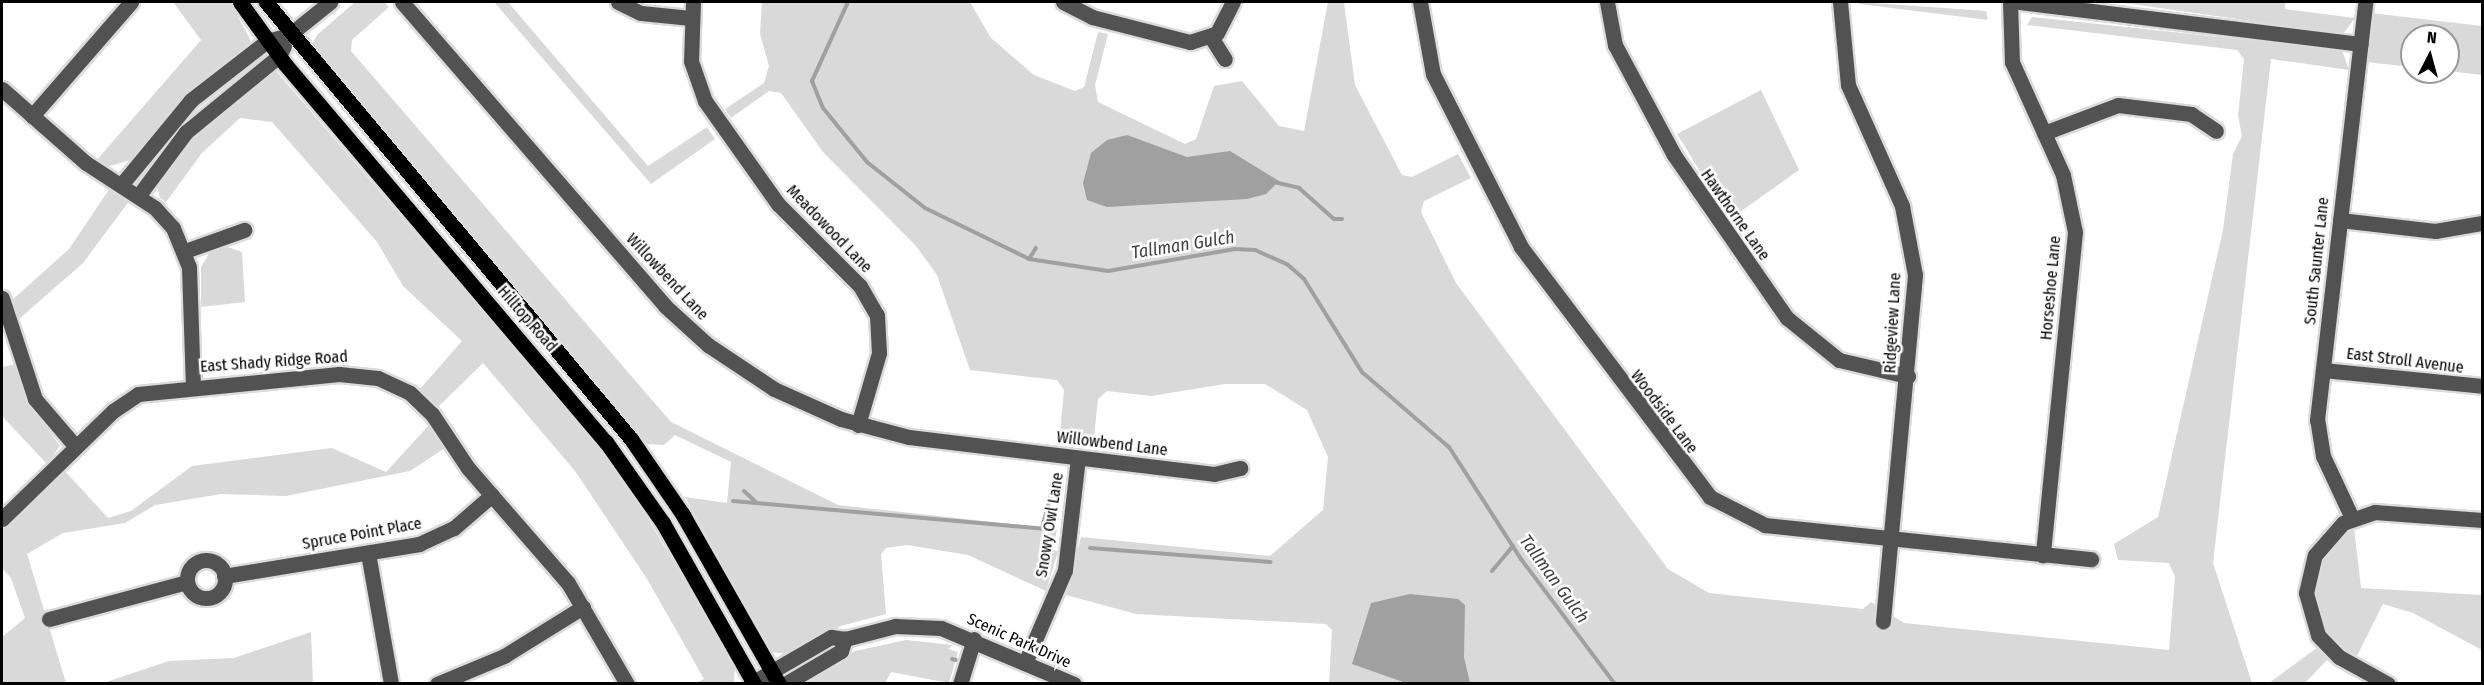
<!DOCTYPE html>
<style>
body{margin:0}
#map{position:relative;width:2484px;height:685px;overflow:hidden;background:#fff;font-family:"Fira Sans Condensed",sans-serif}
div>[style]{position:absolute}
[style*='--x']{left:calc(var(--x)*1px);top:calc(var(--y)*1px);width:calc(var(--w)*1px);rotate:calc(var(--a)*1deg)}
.green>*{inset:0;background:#d9d9d9}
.water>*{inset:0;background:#a0a0a0}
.stream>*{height:4px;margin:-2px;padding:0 2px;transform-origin:2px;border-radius:2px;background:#a0a0a0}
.roads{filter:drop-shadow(2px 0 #dbdbdb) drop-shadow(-2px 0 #dbdbdb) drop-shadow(0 2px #dbdbdb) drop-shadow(0 -2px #dbdbdb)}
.minor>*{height:15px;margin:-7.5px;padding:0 7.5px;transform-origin:7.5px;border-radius:7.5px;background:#525252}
.minor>.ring{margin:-7.5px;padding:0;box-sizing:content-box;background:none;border:15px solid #525252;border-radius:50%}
.major>*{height:15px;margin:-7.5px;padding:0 7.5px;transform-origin:7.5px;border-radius:7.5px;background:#000}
span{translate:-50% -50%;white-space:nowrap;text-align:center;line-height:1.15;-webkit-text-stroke:5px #fff;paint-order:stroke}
.street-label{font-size:16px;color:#000}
.water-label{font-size:18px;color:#414141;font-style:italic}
.frame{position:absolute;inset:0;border:3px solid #000;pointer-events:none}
.north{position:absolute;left:2400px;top:24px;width:60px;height:60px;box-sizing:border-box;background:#fff;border:2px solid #999;border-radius:50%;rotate:6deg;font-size:16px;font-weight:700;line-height:24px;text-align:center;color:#000}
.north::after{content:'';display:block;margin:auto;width:21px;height:27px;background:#000;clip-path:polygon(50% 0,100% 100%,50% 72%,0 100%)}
</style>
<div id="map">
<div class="green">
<i style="clip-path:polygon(173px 2px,230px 2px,251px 41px,175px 107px,131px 160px,106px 167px,96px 161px,201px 40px)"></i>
<i style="clip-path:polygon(355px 2px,384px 2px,389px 7px,352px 40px,351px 51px,671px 422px,838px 505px,1057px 529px,1053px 550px,1058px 551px,1046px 591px,968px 555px,907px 545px,886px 548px,881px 554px,886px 614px,841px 626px,788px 654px,771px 652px,685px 497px,727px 503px,731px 462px,675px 435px,664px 445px,643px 444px,315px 55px,311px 45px,318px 34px)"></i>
<i style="clip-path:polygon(494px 2px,508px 2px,648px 166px,707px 127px,715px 139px,651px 184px)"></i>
<i style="clip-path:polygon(762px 2px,970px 2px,991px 38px,1034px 75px,1075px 91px,1084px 87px,1098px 32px,1108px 34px,1095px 85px,1098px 102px,1185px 144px,1196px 139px,1214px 86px,1242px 81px,1279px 126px,1304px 131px,1328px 2px,1344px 2px,1355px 85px,1402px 175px,1412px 177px,1458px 154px,1471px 178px,1424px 201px,1421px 212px,1456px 283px,1668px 569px,1709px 593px,1863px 609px,1871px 602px,1904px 623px,2169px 650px,2175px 577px,2169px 563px,2118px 560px,2114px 544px,2158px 517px,2223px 230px,2233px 154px,2242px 136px,2238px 116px,2244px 59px,2237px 50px,2027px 25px,2032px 17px,2342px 50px,2349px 70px,2271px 59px,2213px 563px,2252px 683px,1329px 683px,1332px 630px,1326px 624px,1136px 614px,1066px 595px,1081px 537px,1270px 556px,1323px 510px,1328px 457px,1307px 410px,1265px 384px,1225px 384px,1151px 396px,1107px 391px,1098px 399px,1093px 447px,1059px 443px,1064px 390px,1057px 380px,970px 370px,937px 275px,916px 246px,823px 152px,781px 93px,769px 91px,731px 118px,725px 109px,764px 83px,769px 66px,760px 34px)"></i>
<i style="clip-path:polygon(1860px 2px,1986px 11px,1988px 20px,1859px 4px)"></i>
<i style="clip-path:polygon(2118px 2px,2285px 2px,2285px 9px,2355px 18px,2343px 34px)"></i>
<i style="clip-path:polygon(2371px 13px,2482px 26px,2482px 75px,2448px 71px,2448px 36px,2412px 36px,2412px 67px,2366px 62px)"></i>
<i style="clip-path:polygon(277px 72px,620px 472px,735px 665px,734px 683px,696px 683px,704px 679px,647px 579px,575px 471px,483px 363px,437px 408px,419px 390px,462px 341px,403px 286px,377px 242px,272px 122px,240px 118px,202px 153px,166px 202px,160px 198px,156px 182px,184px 146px,268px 74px)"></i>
<i style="clip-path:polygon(1761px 90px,1799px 170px,1730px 219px,1677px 134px)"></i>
<i style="clip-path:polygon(110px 188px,130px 200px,83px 263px,19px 319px,11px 301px,69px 249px)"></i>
<i style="clip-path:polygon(225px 246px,242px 252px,245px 302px,201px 307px,201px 267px,212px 249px)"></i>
<i style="clip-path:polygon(16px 364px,30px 405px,60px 446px,47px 464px,2px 416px,2px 367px)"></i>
<i style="clip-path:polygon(430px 424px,445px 448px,410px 471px,286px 496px,221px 494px,155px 505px,125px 523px,63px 533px,27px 554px,66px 683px,2px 683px,2px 637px,25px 618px,11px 578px,2px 568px,2px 529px,63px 469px,108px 518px,131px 511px,192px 466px,332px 448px,386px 472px)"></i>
<i style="clip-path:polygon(2354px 527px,2361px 588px,2482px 595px,2482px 650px,2413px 613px,2383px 604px,2356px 658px,2335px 644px,2321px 626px,2312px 589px,2320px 560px)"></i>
<i style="clip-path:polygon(311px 632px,313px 683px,103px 683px,169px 661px,234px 658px)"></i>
<i style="clip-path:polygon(906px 640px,953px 645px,948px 649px,958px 652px,949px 683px,891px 672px,885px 683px,799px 684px,855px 651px)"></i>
<i style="clip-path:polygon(2318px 647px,2329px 658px,2305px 683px,2269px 683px)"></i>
</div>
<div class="water">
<i style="clip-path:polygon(1127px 135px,1187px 157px,1230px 151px,1279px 181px,1266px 194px,1247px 199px,1107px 207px,1087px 200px,1083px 183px,1091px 153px,1107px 140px)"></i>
<i style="clip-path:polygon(1410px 594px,1458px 599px,1465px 605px,1464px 657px,1470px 683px,1406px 683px,1352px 664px,1371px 603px)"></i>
</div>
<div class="stream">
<i style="--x:848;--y:2;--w:87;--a:114.5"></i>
<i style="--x:812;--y:81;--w:29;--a:68"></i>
<i style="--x:823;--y:108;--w:70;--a:50.8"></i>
<i style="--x:867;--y:162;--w:74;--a:38.4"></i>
<i style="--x:925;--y:208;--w:116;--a:26.1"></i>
<i style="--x:1029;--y:259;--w:80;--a:8.6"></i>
<i style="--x:1108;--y:271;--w:129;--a:-9.8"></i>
<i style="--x:1235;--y:249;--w:20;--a:3"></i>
<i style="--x:1255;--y:250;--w:36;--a:24"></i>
<i style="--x:1288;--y:265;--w:21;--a:41"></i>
<i style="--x:1304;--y:279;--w:110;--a:58.1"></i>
<i style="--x:1362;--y:372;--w:115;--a:40.8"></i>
<i style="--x:1449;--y:447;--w:133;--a:57.3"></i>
<i style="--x:1521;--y:559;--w:156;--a:53.1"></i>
<i style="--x:1274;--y:182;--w:26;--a:13"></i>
<i style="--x:1299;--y:188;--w:47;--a:41.5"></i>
<i style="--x:1334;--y:219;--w:8;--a:0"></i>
<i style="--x:1029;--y:259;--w:13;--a:-58"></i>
<i style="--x:744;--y:491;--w:16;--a:43"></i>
<i style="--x:733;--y:501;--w:312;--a:5.1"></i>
<i style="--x:1042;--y:528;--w:51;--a:-75.1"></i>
<i style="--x:1090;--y:548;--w:181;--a:4.4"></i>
<i style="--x:1492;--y:571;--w:33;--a:-50"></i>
<i style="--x:952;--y:659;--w:4;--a:14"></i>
</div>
<div class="roads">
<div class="minor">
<i style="--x:402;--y:2;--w:402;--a:49.1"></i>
<i style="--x:665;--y:306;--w:58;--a:42.2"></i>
<i style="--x:708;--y:345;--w:79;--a:33.7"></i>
<i style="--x:774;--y:389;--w:73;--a:24.1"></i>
<i style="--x:841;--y:419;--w:70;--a:14.8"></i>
<i style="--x:909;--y:437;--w:307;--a:6.9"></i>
<i style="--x:1214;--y:474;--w:27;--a:-13"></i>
<i style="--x:618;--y:2;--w:25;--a:26"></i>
<i style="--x:641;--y:13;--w:50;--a:5.7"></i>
<i style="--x:693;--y:2;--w:59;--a:91.9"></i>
<i style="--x:691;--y:61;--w:42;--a:70.7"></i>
<i style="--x:705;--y:101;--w:126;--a:54.7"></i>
<i style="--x:778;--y:204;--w:116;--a:45"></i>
<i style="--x:860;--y:286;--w:34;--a:60"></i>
<i style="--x:877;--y:315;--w:38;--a:87"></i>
<i style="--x:879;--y:353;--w:75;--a:106.3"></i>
<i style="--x:1063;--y:2;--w:33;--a:27"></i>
<i style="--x:1092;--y:17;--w:101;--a:14.3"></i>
<i style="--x:1190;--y:42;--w:28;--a:-18"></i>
<i style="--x:1217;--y:33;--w:35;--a:-63"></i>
<i style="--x:1420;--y:2;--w:73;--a:79.8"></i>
<i style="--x:1433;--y:74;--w:194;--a:63"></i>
<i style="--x:1521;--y:247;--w:313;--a:52.9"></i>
<i style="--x:1710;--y:497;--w:62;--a:27"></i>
<i style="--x:1765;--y:525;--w:328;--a:6"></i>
<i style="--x:1607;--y:2;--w:44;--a:79.5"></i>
<i style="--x:1615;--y:45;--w:125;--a:61.8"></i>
<i style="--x:1674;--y:155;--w:198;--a:55.3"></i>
<i style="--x:1787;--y:318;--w:67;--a:38.9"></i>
<i style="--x:1839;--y:360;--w:71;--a:13.1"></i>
<i style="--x:1840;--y:2;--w:83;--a:84.5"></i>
<i style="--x:1848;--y:85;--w:133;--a:65.9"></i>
<i style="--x:1902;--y:206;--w:70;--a:79.3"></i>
<i style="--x:1915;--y:275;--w:348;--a:95.3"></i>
<i style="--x:2010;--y:2;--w:60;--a:88.1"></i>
<i style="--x:2012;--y:62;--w:124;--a:65.7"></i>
<i style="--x:2063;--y:175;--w:58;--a:78.1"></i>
<i style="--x:2075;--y:232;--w:325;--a:95.7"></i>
<i style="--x:2019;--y:2;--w:344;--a:7"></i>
<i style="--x:1211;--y:37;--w:26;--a:58"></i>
<i style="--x:2;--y:89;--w:112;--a:41.4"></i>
<i style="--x:86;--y:163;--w:82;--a:33.1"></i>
<i style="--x:155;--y:208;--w:27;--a:48"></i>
<i style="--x:173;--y:228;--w:42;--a:67.7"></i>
<i style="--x:189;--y:267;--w:119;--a:88.1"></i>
<i style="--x:32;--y:116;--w:151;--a:-49"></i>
<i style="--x:2044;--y:133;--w:79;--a:-20.7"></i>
<i style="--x:2118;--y:105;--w:74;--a:7"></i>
<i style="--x:2191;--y:114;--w:30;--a:34"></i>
<i style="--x:121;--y:185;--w:110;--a:-50.5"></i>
<i style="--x:191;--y:100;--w:96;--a:-37.8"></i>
<i style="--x:267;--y:41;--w:23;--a:-15"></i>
<i style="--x:289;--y:35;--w:53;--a:-38.8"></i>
<i style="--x:139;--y:195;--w:79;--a:-53.3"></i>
<i style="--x:186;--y:132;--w:120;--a:-39.3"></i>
<i style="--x:279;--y:56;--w:11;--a:-63"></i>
<i style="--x:2340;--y:220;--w:96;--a:6.6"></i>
<i style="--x:2435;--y:231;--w:48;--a:-9.7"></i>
<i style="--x:185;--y:251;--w:63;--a:-19.6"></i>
<i style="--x:2;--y:298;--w:106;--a:71.9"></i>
<i style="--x:35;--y:399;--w:63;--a:49.5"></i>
<i style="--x:2323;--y:370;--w:160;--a:5.7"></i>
<i style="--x:2352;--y:518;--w:68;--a:-115.1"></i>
<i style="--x:2323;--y:456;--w:36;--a:-99"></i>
<i style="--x:2317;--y:420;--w:421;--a:-83.4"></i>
<i style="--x:2;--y:519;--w:155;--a:-44.2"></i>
<i style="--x:113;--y:411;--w:30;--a:-34"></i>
<i style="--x:138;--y:394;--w:202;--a:-5.7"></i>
<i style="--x:339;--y:374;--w:39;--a:6"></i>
<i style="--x:378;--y:378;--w:35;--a:25"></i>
<i style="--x:410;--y:393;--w:30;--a:44"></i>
<i style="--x:432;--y:414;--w:65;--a:56.3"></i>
<i style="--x:468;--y:468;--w:152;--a:49"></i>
<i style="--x:568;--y:583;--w:117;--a:59.7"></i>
<i style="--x:368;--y:553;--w:133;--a:80"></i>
<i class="ring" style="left:187px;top:560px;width:23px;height:23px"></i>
<i style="--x:224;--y:576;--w:198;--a:-9.3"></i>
<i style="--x:419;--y:544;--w:38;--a:-25"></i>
<i style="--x:454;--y:528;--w:50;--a:-41"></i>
<i style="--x:49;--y:619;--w:143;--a:-15"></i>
<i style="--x:845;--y:639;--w:52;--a:-14.6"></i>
<i style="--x:895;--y:626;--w:46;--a:2.5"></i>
<i style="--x:941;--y:628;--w:144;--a:22.8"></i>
<i style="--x:1025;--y:663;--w:101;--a:-66.7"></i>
<i style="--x:1065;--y:570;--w:113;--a:-83.4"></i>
<i style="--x:437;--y:684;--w:73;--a:-22.7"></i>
<i style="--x:504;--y:656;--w:93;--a:-31.8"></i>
<i style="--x:750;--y:684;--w:94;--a:-30.1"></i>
<i style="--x:831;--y:637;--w:14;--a:8"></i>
<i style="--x:785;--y:684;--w:65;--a:-30.5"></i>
<i style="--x:841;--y:651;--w:13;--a:-72"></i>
<i style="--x:960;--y:684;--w:47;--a:-72.7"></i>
<i style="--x:2388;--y:684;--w:56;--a:-151.1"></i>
<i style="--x:2339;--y:657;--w:30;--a:-134"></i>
<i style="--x:2318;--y:635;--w:44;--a:-105.9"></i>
<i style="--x:2306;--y:593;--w:39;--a:-77"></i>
<i style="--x:2315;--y:555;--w:43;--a:-48.8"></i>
<i style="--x:2343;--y:523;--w:34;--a:-19"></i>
<i style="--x:2375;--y:512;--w:107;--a:4.3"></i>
</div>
<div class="major">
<i style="--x:240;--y:2;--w:77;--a:54"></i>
<i style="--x:285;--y:64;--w:496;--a:49.7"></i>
<i style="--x:606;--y:442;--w:99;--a:54.9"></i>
<i style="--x:663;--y:523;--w:185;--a:60.5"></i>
<i style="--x:266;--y:2;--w:569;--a:50.13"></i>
<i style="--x:631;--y:439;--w:92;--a:55.6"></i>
<i style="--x:683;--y:515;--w:194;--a:60.4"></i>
</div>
</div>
<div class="street-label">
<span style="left:1735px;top:215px;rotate:55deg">Hawthorne Lane</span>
<span style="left:829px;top:229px;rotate:46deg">Meadowood Lane</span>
<span style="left:2317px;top:261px;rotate:-84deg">South Saunter Lane</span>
<span style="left:667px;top:277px;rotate:47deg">Willowbend Lane</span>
<span style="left:2051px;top:288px;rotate:-85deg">Horseshoe Lane</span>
<span style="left:527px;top:319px;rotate:49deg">Hilltop Road</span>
<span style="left:1893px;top:323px;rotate:-87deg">Ridgeview Lane</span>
<span style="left:2405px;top:361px;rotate:7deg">East Stroll Avenue</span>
<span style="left:274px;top:362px;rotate:-4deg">East Shady Ridge Road</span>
<span style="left:1664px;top:412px;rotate:53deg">Woodside Lane</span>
<span style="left:1112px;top:444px;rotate:7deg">Willowbend Lane</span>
<span style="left:1050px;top:525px;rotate:-81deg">Snowy Owl Lane</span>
<span style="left:362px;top:534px;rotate:-10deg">Spruce Point Place</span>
<span style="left:1019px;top:641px;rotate:24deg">Scenic Park Drive</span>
</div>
<div class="water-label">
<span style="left:1183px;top:245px;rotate:-9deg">Tallman Gulch</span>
<span style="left:1554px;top:579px;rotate:54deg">Tallman Gulch</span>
</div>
<div class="frame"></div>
<div class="north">N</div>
</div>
